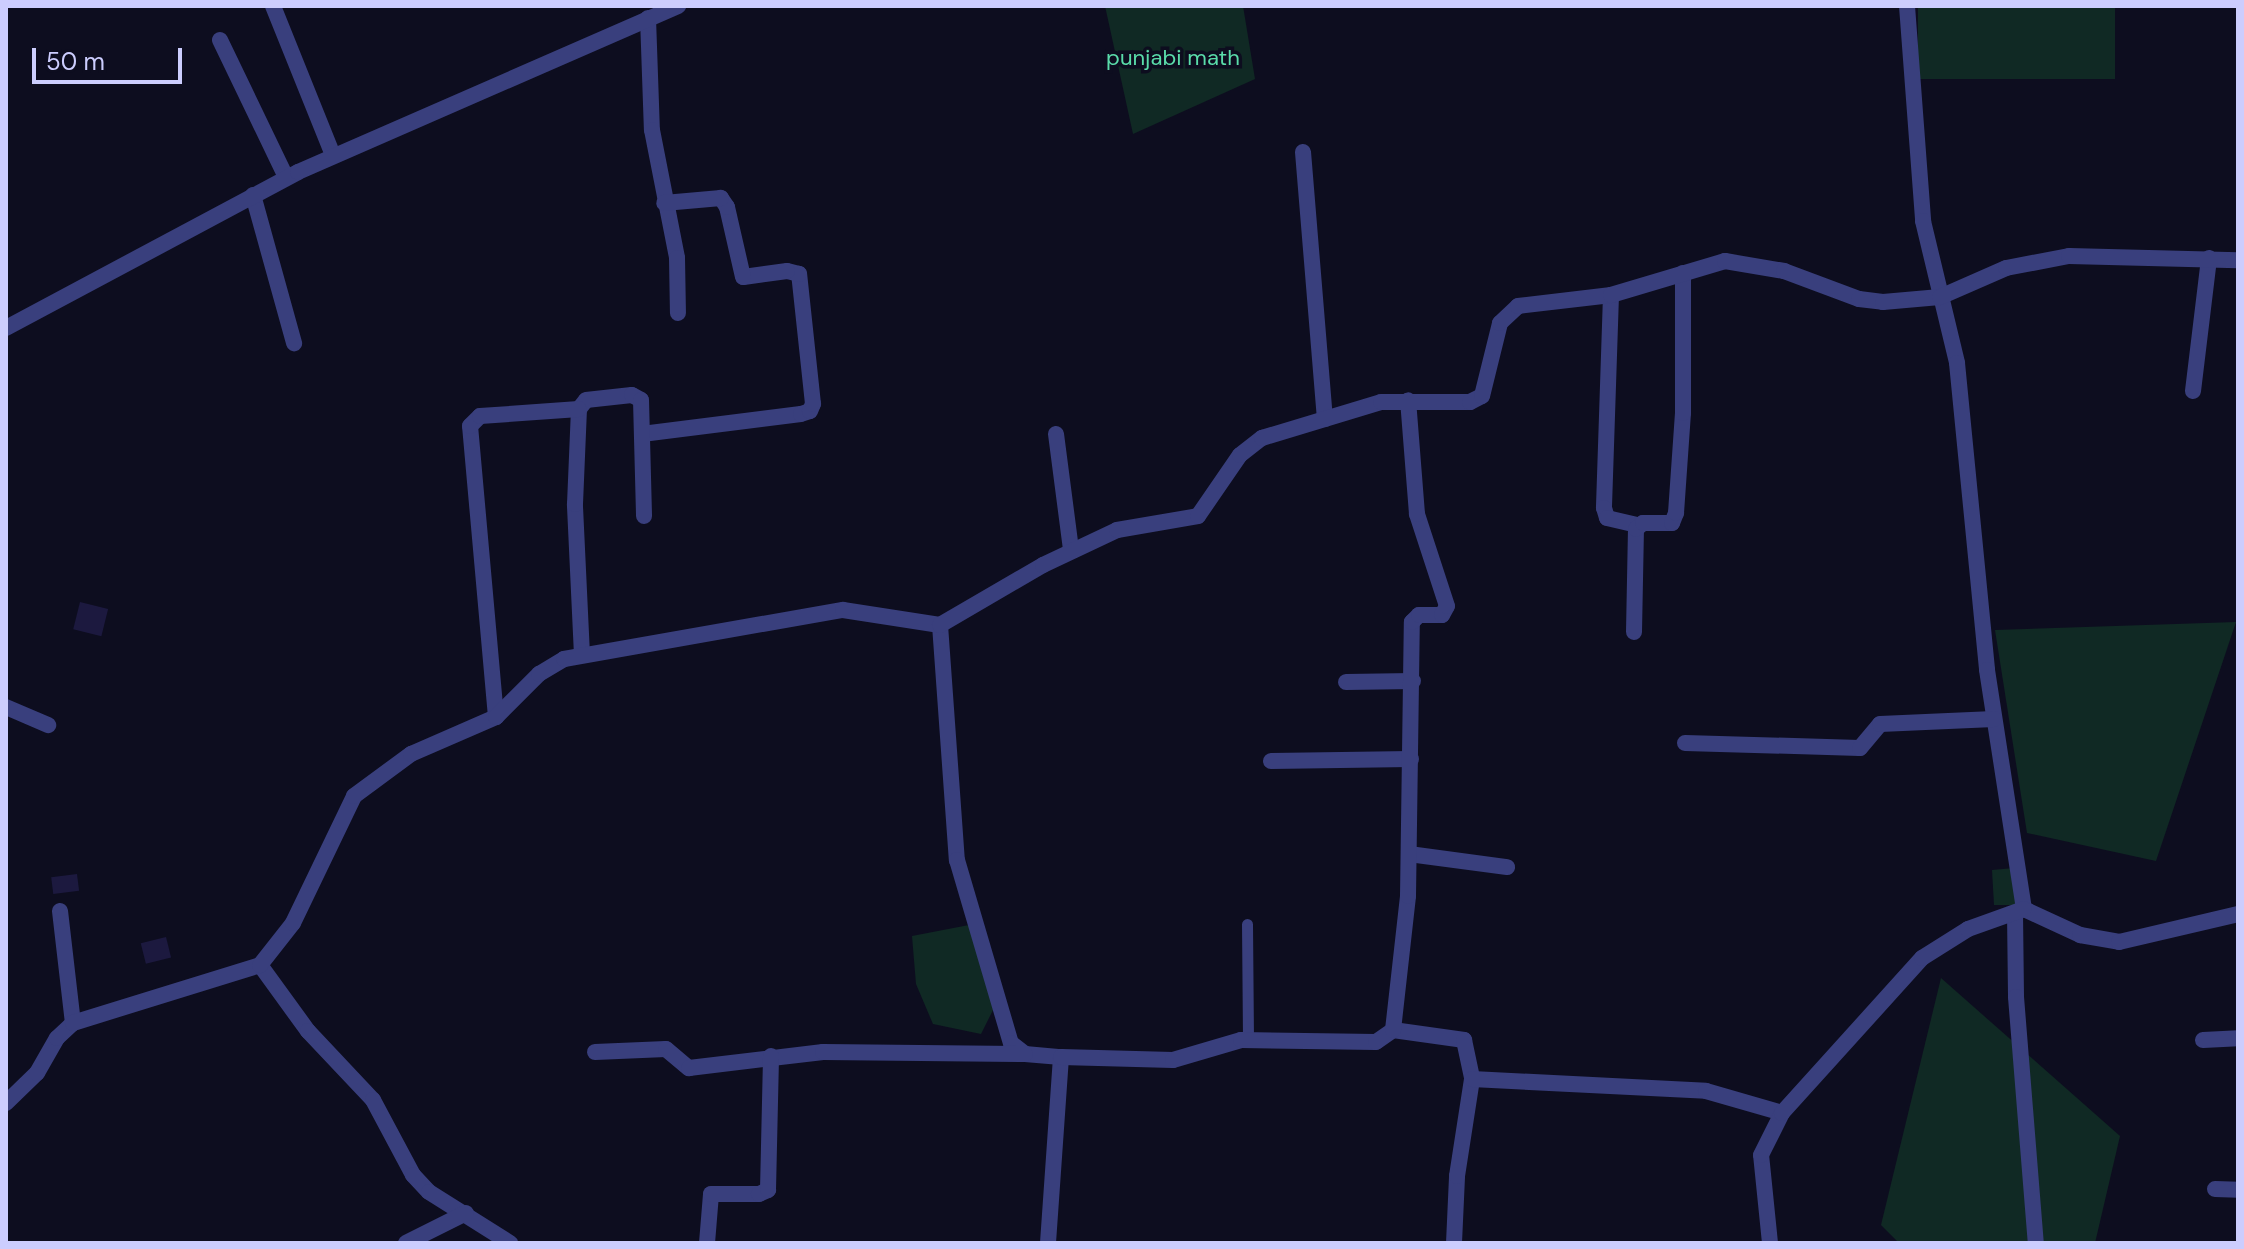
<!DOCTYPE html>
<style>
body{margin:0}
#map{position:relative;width:2244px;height:1249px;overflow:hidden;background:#0d0d1f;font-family:"DM Sans",sans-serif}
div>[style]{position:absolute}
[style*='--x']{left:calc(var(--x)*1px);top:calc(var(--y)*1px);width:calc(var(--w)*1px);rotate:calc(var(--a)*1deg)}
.green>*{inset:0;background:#102924;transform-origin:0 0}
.building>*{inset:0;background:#1c193f;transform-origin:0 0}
.lane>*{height:11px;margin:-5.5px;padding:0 5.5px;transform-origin:5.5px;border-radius:5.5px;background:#393f7d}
.street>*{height:16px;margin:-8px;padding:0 8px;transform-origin:8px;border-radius:8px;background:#393f7d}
span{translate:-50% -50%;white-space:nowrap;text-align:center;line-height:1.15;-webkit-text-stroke:7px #0d0d1f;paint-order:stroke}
.park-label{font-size:22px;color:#5adcaa}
.frame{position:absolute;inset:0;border:8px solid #cccdfe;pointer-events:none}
.scale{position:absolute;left:32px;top:48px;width:150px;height:36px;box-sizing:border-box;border:4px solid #cccdfe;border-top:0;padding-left:10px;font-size:24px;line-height:28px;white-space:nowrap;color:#cccdfe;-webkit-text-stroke:6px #0d0d1f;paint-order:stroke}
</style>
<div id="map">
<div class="green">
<i style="clip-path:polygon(1105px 6px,1243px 6px,1255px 79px,1133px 134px)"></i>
<i style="left:1918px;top:6px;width:197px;height:73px"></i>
<i style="clip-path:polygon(2236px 622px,2156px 861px,2027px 833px,1995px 630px)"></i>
<i style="clip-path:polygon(2014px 868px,2019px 905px,1994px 905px,1992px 870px)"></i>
<i style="clip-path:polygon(969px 925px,994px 1008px,981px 1034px,933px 1024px,916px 984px,912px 936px)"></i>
<i style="clip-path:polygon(1941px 978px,2120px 1136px,2095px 1243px,1899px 1243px,1881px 1225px)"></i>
</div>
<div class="building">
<i style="left:80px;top:602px;width:29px;height:28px;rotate:14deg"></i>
<i style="left:77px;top:874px;width:17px;height:26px;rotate:83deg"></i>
<i style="left:166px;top:937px;width:21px;height:26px;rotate:76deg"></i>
</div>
<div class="lane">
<i style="--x:1247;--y:924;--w:116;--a:89.5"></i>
</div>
<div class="street">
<i style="--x:273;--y:6;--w:161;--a:68.1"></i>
<i style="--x:1907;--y:6;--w:216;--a:85.7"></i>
<i style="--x:1923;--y:221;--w:146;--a:76.5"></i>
<i style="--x:1957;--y:363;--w:308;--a:84.4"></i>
<i style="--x:1987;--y:670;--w:242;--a:81.2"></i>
<i style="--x:2024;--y:909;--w:62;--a:24.9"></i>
<i style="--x:2080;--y:935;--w:40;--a:10"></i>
<i style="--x:2119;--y:942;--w:122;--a:-13.2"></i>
<i style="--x:648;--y:18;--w:112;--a:88"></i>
<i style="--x:652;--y:130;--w:130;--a:78.9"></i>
<i style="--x:677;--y:258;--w:55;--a:89"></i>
<i style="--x:220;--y:40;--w:152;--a:64.3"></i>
<i style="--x:1303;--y:152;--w:268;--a:85.3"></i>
<i style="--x:253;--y:195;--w:154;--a:74.5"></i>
<i style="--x:1611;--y:295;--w:213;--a:91.9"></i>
<i style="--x:1604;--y:508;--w:10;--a:73"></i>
<i style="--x:1607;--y:518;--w:32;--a:13"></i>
<i style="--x:6;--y:328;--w:331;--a:-28.1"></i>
<i style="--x:298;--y:172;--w:415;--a:-23.6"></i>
<i style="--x:2193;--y:391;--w:134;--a:-83.1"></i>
<i style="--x:642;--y:434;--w:160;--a:-7.2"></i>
<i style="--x:801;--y:414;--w:9;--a:-18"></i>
<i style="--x:810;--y:411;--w:8;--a:-67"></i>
<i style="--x:813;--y:404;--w:131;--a:-96.1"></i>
<i style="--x:799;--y:274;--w:12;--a:-166"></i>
<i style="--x:787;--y:271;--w:44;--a:172.2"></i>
<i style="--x:743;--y:277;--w:72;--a:-102.9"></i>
<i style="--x:727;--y:207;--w:11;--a:-124"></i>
<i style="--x:721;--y:198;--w:57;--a:175"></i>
<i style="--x:1056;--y:434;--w:117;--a:82.6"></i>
<i style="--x:940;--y:625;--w:236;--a:85.9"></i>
<i style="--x:957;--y:860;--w:191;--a:73.6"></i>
<i style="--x:1011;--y:1043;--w:18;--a:38"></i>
<i style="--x:1025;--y:1054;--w:36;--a:5"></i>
<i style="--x:1061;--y:1057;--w:186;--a:94"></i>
<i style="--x:1634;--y:632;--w:103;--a:-88.9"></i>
<i style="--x:1636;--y:529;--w:9;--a:-41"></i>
<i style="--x:1643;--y:523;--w:29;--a:0"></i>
<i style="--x:1672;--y:523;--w:11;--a:-68"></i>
<i style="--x:1676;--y:513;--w:100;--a:-86"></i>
<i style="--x:1683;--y:413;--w:140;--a:-90"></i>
<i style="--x:582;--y:655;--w:151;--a:-92.7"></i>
<i style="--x:575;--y:504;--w:95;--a:-87.6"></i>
<i style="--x:579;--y:409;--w:11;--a:-52"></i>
<i style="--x:586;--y:400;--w:46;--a:-6.2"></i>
<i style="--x:632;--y:395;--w:10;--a:29"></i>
<i style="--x:641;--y:400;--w:116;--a:88.5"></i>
<i style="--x:1346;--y:682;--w:67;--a:-0.9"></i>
<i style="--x:6;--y:707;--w:46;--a:23.2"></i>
<i style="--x:496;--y:717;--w:292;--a:-95.1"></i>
<i style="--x:470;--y:426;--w:14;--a:-45"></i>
<i style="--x:480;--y:416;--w:99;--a:-4"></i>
<i style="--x:1685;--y:743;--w:175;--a:1.6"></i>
<i style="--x:1860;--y:748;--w:31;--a:-50"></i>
<i style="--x:1880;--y:724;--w:114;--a:-2.5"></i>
<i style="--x:1271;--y:761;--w:140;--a:-0.8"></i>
<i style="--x:1409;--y:854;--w:99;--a:7.6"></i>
<i style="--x:60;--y:911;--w:113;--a:83.4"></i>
<i style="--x:2015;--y:913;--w:84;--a:89.3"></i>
<i style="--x:2016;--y:997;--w:247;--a:85.4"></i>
<i style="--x:260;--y:965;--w:82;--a:54"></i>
<i style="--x:308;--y:1031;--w:95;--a:46.7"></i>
<i style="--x:373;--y:1100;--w:85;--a:61.9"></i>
<i style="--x:413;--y:1175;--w:23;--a:47"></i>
<i style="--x:429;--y:1192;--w:96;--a:32.2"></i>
<i style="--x:1393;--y:1030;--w:72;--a:8"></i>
<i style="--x:1464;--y:1040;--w:40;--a:78"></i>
<i style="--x:2203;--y:1040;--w:35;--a:-3"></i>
<i style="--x:595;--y:1052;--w:71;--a:-2.4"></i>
<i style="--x:666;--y:1049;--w:30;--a:40"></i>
<i style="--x:689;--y:1068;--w:135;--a:-6.8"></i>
<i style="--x:823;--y:1052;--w:202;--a:0.6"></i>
<i style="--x:1061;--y:1057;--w:112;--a:1.5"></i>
<i style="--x:1173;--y:1060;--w:71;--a:-16.4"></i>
<i style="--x:1241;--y:1040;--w:135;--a:0.8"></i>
<i style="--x:1376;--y:1042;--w:21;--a:-35"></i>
<i style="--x:1393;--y:1030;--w:135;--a:-83.6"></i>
<i style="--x:1408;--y:896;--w:274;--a:-89.2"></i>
<i style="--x:1412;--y:622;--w:10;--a:-45"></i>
<i style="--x:1419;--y:615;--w:23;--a:0"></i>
<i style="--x:1442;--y:615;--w:10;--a:-61"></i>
<i style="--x:1447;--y:606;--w:97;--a:-108.1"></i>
<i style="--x:1417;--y:514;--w:114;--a:-94.5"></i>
<i style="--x:6;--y:1103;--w:43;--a:-44.1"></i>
<i style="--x:37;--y:1073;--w:40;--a:-60.3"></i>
<i style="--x:57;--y:1038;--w:22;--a:-43"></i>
<i style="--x:73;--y:1023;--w:196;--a:-17.2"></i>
<i style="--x:260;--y:965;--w:53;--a:-51.8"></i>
<i style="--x:293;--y:923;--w:141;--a:-64.3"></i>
<i style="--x:354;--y:796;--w:71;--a:-36.4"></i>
<i style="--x:411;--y:754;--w:93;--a:-23.5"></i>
<i style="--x:496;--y:717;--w:61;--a:-45"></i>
<i style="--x:539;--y:674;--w:29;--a:-31"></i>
<i style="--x:564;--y:659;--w:283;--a:-10"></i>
<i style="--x:843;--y:610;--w:98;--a:8.8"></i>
<i style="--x:940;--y:625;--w:119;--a:-30.2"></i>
<i style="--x:1043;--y:565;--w:82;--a:-25.3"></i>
<i style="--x:1117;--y:530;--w:82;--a:-9.8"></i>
<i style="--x:1198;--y:516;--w:74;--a:-55.5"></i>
<i style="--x:1240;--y:455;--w:28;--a:-38"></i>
<i style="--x:1262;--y:438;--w:124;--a:-16.8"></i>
<i style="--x:1381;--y:402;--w:89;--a:0"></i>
<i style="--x:1470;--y:402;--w:13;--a:-27"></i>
<i style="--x:1482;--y:396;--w:75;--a:-76.1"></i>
<i style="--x:1500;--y:323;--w:25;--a:-43"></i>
<i style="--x:1518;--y:306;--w:94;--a:-6.7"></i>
<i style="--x:1611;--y:295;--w:119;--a:-16.6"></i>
<i style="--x:1725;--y:261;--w:60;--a:9.6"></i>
<i style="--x:1784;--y:271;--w:80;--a:20.5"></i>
<i style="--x:1859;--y:299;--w:24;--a:7"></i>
<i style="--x:1883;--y:302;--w:57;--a:-5"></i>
<i style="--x:1940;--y:297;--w:72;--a:-23.7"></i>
<i style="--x:2006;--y:268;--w:64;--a:-10.8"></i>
<i style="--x:2069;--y:256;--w:169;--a:1.4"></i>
<i style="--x:2215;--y:1189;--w:23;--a:2"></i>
<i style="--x:406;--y:1243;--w:67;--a:-26.6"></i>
<i style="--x:707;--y:1243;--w:49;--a:-85.3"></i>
<i style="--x:711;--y:1194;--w:48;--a:0"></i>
<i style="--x:759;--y:1194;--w:10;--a:-24"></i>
<i style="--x:768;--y:1190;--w:134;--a:-88.7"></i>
<i style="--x:1454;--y:1243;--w:67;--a:-87.4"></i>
<i style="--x:1457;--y:1176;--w:98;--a:-81.2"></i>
<i style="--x:1472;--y:1079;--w:234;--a:2.9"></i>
<i style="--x:1706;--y:1091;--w:79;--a:16.1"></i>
<i style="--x:1770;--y:1243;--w:88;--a:-95.8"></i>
<i style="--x:1761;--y:1155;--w:47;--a:-63.4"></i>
<i style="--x:1782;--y:1113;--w:209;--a:-47.9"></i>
<i style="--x:1922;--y:958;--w:54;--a:-32.2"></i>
<i style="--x:1968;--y:929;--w:59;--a:-19.7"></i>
</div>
<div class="park-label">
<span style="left:1173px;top:58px">punjabi math</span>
</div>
<div class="frame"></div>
<div class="scale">50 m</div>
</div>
